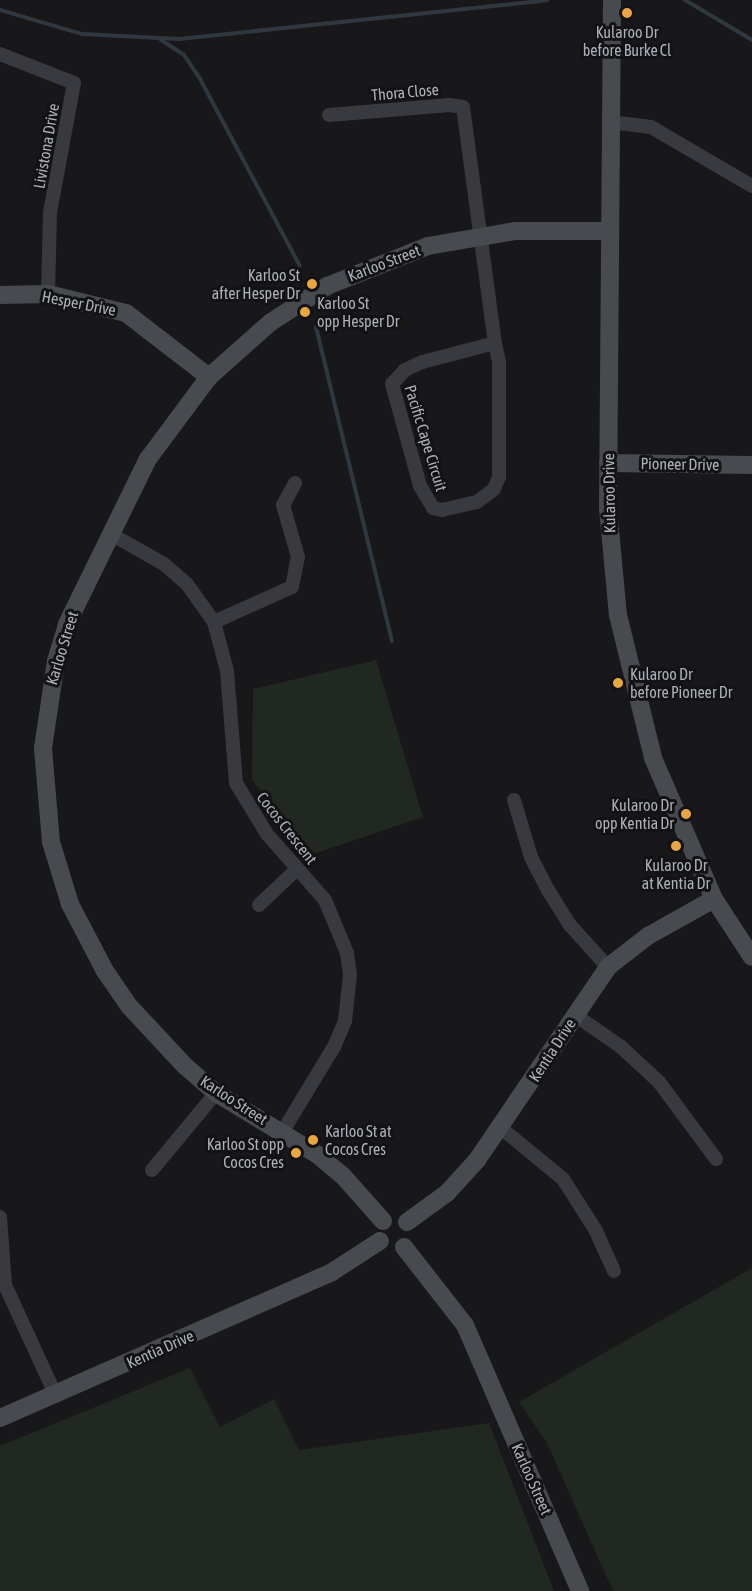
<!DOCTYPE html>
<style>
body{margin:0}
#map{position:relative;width:752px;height:1591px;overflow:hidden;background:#18181a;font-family:"Asap Condensed",sans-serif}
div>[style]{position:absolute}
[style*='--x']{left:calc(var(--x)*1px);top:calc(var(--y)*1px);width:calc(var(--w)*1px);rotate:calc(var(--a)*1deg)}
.green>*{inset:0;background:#202821}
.stream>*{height:4px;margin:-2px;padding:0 2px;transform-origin:2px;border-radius:2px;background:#2f383e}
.street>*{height:14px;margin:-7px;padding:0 7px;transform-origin:7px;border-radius:7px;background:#393a3f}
.secondary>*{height:18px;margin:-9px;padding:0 9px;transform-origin:9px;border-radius:9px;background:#474a4f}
.dots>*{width:16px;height:16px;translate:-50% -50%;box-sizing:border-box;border:3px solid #131315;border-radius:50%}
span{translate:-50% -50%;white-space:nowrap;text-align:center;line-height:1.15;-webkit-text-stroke:6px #131315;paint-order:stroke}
.poi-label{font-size:16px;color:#abb0b9}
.right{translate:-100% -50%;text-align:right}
.left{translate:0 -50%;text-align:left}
.street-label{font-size:16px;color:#abb0b9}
</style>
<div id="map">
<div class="green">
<i style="clip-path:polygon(376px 660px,423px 817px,313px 854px,252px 780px,253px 689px)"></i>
<i style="clip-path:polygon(752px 1268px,752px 1591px,613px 1591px,547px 1443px,519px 1402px)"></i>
<i style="clip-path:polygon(190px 1368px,220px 1427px,274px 1399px,299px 1450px,489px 1423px,554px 1591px,0 1591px,0 1446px)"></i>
</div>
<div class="stream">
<i style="--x:685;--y:0;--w:78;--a:30.8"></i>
<i style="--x:0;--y:10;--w:85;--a:16.3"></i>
<i style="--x:82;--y:34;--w:97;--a:3"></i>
<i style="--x:179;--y:39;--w:370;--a:-6"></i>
<i style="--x:161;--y:40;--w:27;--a:33"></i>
<i style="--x:184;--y:55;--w:27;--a:56"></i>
<i style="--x:199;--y:77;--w:214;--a:61.9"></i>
<i style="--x:316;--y:327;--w:323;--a:76.4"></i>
</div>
<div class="street">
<i style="--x:0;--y:54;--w:79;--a:21.4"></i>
<i style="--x:74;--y:83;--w:132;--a:100.5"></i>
<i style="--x:50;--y:213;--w:81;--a:91.4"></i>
<i style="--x:329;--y:115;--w:121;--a:-4.7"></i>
<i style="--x:450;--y:105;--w:13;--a:9"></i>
<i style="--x:463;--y:107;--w:238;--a:82.3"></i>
<i style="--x:495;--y:343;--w:75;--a:165.4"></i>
<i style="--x:422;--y:362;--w:19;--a:155"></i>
<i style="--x:405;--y:370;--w:19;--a:133"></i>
<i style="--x:392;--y:384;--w:106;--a:74.6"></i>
<i style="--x:420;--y:486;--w:26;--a:59"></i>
<i style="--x:433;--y:508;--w:9;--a:13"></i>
<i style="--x:442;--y:510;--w:36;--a:-13"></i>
<i style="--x:477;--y:502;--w:21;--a:-37"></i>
<i style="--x:494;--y:489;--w:13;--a:-67"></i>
<i style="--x:499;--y:477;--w:115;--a:-90"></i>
<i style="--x:499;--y:362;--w:19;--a:-102"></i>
<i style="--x:611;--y:122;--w:40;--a:7.1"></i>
<i style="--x:651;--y:127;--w:117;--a:30.3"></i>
<i style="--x:111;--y:534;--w:61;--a:29.5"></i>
<i style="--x:164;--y:564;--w:30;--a:41"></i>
<i style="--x:187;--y:584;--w:47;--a:54.6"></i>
<i style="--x:214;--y:622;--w:51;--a:75.1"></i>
<i style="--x:227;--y:671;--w:112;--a:85.4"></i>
<i style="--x:236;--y:783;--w:60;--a:58.7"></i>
<i style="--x:267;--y:834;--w:88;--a:48.7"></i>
<i style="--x:325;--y:900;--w:57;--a:67.5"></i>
<i style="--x:347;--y:953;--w:22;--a:82"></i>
<i style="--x:350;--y:975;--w:46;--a:96.2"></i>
<i style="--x:345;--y:1021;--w:26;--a:113"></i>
<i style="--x:335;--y:1045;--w:100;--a:121.2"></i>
<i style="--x:214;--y:622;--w:85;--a:-24.2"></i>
<i style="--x:292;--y:587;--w:31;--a:-79"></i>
<i style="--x:298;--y:557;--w:54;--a:-106.1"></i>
<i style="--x:283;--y:505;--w:25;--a:-61"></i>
<i style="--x:514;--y:800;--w:59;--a:73.4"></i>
<i style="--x:531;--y:857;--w:37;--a:63"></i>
<i style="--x:548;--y:890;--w:40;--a:58"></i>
<i style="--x:569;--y:924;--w:58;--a:47.8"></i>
<i style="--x:259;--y:905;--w:52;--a:-43.5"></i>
<i style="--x:575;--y:1015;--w:55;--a:34.6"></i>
<i style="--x:620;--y:1046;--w:53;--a:42.7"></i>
<i style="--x:659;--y:1082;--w:96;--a:53.5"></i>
<i style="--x:501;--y:1128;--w:80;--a:39.4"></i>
<i style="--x:563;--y:1179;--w:59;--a:57.4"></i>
<i style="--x:595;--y:1229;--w:46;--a:65.7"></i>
<i style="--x:152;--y:1170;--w:100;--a:-50.3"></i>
<i style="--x:0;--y:1217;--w:68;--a:85.8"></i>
<i style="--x:5;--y:1285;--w:122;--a:65.3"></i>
</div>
<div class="secondary">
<i style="--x:612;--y:0;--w:508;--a:90.45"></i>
<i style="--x:608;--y:508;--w:107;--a:84.7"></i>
<i style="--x:618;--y:615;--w:147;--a:76.2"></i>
<i style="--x:653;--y:758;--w:154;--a:66.6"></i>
<i style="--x:714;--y:899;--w:69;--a:56.8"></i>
<i style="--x:0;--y:295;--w:48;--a:-1.2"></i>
<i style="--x:48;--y:294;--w:80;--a:13.7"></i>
<i style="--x:126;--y:313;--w:105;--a:37.6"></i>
<i style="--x:608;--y:463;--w:144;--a:0.8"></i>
<i style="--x:383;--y:1221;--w:60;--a:-131.6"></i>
<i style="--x:343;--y:1176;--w:33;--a:-140"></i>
<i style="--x:318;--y:1155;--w:119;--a:-148.7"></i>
<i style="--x:216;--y:1093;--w:41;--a:-138.9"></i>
<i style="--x:185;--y:1066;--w:82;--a:-133"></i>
<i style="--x:129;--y:1006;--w:42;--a:-124.4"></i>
<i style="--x:105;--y:971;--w:76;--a:-117.6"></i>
<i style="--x:70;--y:904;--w:65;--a:-107"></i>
<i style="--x:51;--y:842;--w:94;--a:-94.9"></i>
<i style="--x:43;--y:748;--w:88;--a:-81.5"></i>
<i style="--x:56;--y:661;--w:39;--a:-73"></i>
<i style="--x:67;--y:624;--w:184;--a:-63.9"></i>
<i style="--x:148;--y:459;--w:102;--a:-53.4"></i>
<i style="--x:209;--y:377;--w:83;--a:-41.6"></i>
<i style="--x:271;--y:322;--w:67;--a:-32.7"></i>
<i style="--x:327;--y:286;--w:109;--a:-21.6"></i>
<i style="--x:428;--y:246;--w:88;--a:-9.8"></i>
<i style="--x:515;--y:231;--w:95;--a:0"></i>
<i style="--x:407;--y:1222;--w:49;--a:-35.9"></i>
<i style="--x:447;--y:1193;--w:45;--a:-47.7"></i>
<i style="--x:477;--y:1160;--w:233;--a:-55.8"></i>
<i style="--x:608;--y:967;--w:51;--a:-37.8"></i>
<i style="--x:648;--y:936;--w:76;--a:-29.3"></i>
<i style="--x:404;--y:1247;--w:99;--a:52"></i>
<i style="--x:465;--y:1325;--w:290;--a:66.6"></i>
<i style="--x:0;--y:1418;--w:363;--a:-23.7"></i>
<i style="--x:332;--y:1272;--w:57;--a:-32.9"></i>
</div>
<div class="dots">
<i style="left:627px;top:13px;background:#e9a741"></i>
<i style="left:312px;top:284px;background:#e9a741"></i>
<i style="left:305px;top:312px;background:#e9a741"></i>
<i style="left:618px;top:683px;background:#e9a741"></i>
<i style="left:686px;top:814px;background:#e9a741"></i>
<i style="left:676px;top:846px;background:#e9a741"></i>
<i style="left:313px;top:1140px;background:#e9a741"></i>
<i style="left:296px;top:1153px;background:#e9a741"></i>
</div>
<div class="poi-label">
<span style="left:627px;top:41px">Kularoo Dr<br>before Burke Cl</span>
<span class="right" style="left:300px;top:284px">Karloo St<br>after Hesper Dr</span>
<span class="left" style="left:317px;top:312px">Karloo St<br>opp Hesper Dr</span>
<span class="left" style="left:630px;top:683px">Kularoo Dr<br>before Pioneer Dr</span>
<span class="right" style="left:674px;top:814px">Kularoo Dr<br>opp Kentia Dr</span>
<span style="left:676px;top:874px">Kularoo Dr<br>at Kentia Dr</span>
<span class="left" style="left:325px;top:1140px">Karloo St at<br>Cocos Cres</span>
<span class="right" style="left:284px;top:1153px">Karloo St opp<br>Cocos Cres</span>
</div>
<div class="street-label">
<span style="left:405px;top:92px;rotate:-5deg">Thora Close</span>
<span style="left:46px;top:146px;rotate:-80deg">Livistona Drive</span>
<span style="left:384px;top:263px;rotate:-21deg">Karloo Street</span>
<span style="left:79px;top:303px;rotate:11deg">Hesper Drive</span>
<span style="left:426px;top:438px;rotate:73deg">Pacific Cape Circuit</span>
<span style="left:680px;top:464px;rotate:1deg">Pioneer Drive</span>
<span style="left:609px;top:493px;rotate:-91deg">Kularoo Drive</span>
<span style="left:62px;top:648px;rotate:-73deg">Karloo Street</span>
<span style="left:287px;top:828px;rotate:52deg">Cocos Crescent</span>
<span style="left:552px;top:1050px;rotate:-57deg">Kentia Drive</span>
<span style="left:234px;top:1100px;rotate:33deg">Karloo Street</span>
<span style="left:160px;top:1349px;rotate:-24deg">Kentia Drive</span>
<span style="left:532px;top:1479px;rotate:66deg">Karloo Street</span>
</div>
</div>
